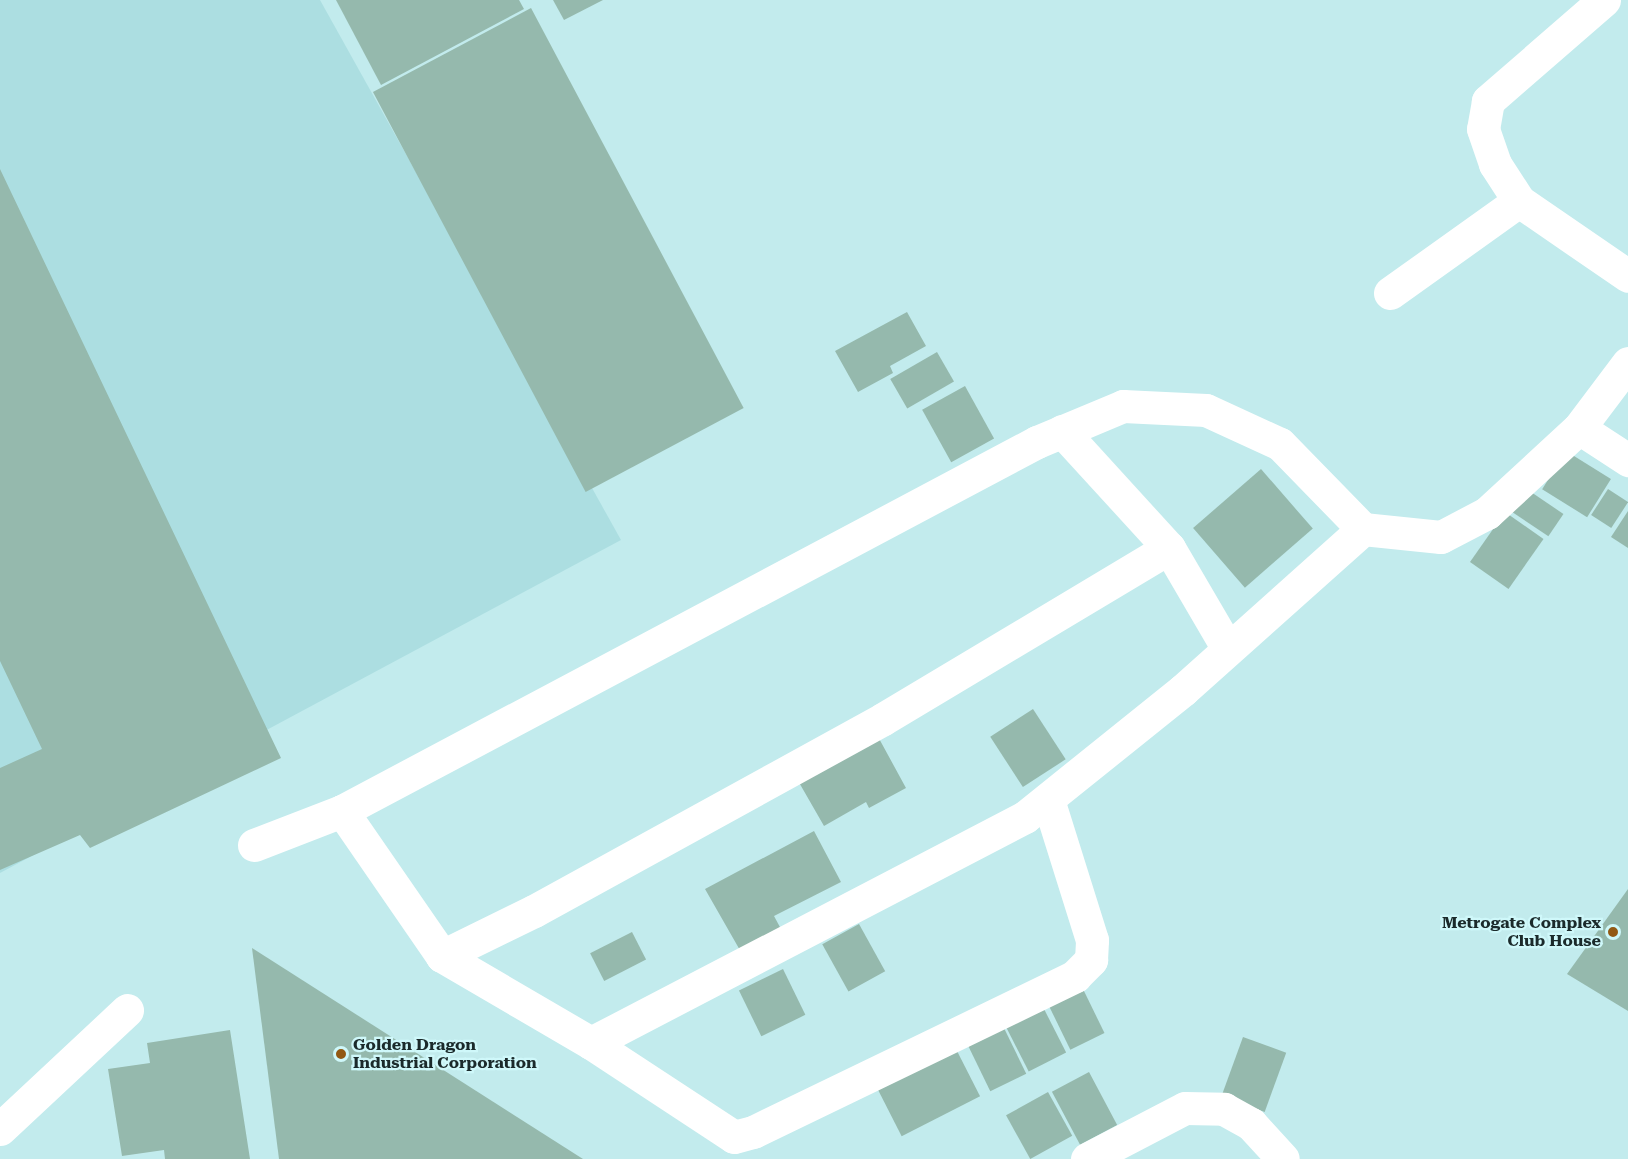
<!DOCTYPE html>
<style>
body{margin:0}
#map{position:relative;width:1628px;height:1159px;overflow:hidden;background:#c2ebed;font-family:"Roboto Serif",serif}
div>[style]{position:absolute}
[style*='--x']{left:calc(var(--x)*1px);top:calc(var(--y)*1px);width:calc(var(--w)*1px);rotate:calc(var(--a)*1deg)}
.built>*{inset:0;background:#acdee1}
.building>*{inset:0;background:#95b9ad;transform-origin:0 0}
.minor>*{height:33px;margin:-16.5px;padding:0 16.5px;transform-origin:16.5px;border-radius:16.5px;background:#fff}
.dots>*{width:16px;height:16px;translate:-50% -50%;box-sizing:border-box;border:3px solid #cff8fa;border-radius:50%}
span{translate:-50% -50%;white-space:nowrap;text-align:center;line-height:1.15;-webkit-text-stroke:4.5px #cff8fa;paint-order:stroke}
.poi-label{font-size:16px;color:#1b2a2b;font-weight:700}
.right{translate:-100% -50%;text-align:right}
.left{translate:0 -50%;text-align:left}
</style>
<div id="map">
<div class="built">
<i style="clip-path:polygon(0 0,320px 0,621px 540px,0 873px)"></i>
</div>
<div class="building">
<i style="clip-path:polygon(336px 0,519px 0,524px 9px,381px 85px)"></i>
<i style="clip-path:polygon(553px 0,603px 0,564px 20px)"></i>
<i style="left:531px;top:8px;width:453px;height:179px;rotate:62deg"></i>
<i style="clip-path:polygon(0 169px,281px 758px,90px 848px,80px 835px,0 870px,0 768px,42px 749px,0 661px)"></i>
<i style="clip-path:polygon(907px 312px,926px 346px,890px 366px,893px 373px,858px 392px,835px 351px)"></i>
<i style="left:937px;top:352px;width:34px;height:54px;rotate:60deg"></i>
<i style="left:965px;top:386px;width:60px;height:49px;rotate:61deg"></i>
<i style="left:1566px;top:451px;width:53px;height:45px;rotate:32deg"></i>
<i style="left:1261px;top:469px;width:79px;height:90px;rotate:49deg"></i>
<i style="left:1522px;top:486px;width:50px;height:27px;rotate:34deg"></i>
<i style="left:1608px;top:489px;width:24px;height:31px;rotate:33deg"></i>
<i style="clip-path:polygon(1628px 511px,1628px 548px,1611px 537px)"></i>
<i style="left:1505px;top:512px;width:47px;height:61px;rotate:35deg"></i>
<i style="left:1033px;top:709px;width:60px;height:51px;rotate:57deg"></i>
<i style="clip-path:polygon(876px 733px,906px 788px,869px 808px,866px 802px,824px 826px,793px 772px)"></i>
<i style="clip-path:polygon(814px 831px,841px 882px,774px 916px,781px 929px,741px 952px,705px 889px)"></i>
<i style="clip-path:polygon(1628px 889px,1628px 1011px,1567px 974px)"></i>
<i style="left:859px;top:924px;width:54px;height:42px;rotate:61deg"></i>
<i style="left:632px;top:932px;width:31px;height:47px;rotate:63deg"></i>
<i style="clip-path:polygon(252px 948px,583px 1159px,279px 1159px)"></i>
<i style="left:783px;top:969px;width:51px;height:49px;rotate:64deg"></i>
<i style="left:1083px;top:989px;width:49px;height:38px;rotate:64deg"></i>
<i style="left:1043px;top:1007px;width:51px;height:42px;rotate:63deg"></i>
<i style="left:1003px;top:1026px;width:53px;height:40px;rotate:64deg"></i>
<i style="clip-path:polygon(230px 1030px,250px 1159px,165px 1159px,164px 1150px,122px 1156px,108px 1069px,150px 1063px,147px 1043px)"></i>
<i style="left:1243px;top:1037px;width:46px;height:63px;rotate:20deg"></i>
<i style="left:956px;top:1049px;width:53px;height:88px;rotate:63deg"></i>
<i style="left:1089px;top:1072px;width:60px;height:42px;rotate:62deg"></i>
<i style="left:1048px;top:1092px;width:50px;height:48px;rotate:61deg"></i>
</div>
<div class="minor">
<i style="--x:1604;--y:0;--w:154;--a:139"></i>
<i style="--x:1488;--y:101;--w:28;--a:100"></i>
<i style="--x:1483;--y:129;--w:37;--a:71"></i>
<i style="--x:1495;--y:164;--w:44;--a:57"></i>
<i style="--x:1519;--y:201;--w:132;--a:34.5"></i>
<i style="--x:1390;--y:293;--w:158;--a:-35.5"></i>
<i style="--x:1628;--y:363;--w:81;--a:127"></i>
<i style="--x:1579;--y:428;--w:59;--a:33.1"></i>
<i style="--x:1062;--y:431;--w:159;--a:47.6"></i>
<i style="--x:1169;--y:548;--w:117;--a:59.7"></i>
<i style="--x:342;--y:811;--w:176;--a:55.4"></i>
<i style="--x:442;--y:956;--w:173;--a:30.3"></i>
<i style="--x:591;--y:1043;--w:171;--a:33.3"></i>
<i style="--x:734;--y:1137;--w:20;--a:-15"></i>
<i style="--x:753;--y:1132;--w:358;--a:-25.8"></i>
<i style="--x:1075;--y:976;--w:23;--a:-45"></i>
<i style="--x:1091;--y:960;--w:20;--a:-87"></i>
<i style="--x:1092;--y:940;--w:147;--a:-107.4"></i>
<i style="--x:254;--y:845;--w:94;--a:-21.1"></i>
<i style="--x:342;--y:811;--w:787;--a:-27.97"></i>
<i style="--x:1037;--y:442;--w:93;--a:-22.7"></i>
<i style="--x:1123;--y:406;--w:83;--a:2.8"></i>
<i style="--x:1206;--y:410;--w:81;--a:24.7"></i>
<i style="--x:1280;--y:444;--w:119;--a:45.7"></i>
<i style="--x:1363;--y:529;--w:78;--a:5.9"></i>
<i style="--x:1441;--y:537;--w:52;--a:-27.6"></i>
<i style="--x:1487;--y:513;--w:125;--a:-42.7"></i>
<i style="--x:442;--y:956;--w:102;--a:-26.1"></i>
<i style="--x:534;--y:911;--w:398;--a:-28.8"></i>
<i style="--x:883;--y:719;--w:333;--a:-30.9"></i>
<i style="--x:591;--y:1043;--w:489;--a:-27.5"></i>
<i style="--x:1025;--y:817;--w:203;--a:-38.8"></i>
<i style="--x:1183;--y:690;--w:241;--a:-41.8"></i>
<i style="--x:0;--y:1129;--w:174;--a:-43.1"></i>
<i style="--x:1087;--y:1159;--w:110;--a:-27.5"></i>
<i style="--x:1185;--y:1108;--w:39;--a:1"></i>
<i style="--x:1224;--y:1109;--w:31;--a:29"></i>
<i style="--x:1251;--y:1124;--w:47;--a:47.6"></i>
</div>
<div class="dots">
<i style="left:1613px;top:932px;background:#925914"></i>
<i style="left:341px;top:1054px;background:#925914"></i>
</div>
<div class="poi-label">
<span class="right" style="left:1601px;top:932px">Metrogate Complex<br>Club House</span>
<span class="left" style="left:353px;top:1054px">Golden Dragon<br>Industrial Corporation</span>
</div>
</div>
